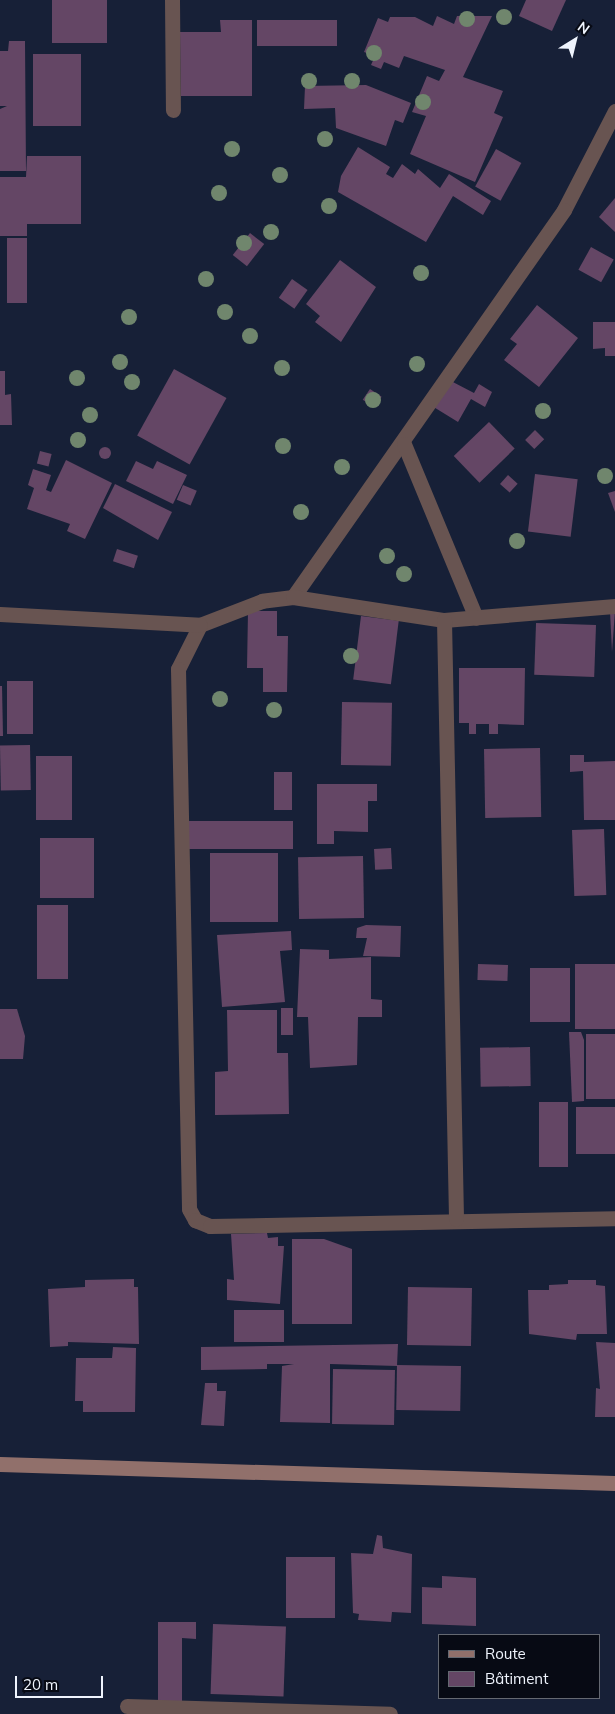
<!DOCTYPE html>
<meta charset="utf-8">
<style>
body{margin:0}
#map{position:relative;width:615px;height:1714px;overflow:hidden;background:#172037;font-family:Mulish,sans-serif}
div>[style]{position:absolute}
[style*='--x']{left:calc(var(--x)*1px);top:calc(var(--y)*1px);width:calc(var(--w)*1px);rotate:calc(var(--a)*1deg)}
.building>*{inset:0;background:#644665;transform-origin:0 0}
.round{border-radius:50%}
.street>*{height:15px;margin:-7.5px;padding:0 7.5px;transform-origin:7.5px;border-radius:7.5px;background:#685451}
.secondary>*{height:15px;margin:-7.5px;padding:0 7.5px;transform-origin:7.5px;border-radius:7.5px;background:#91706b}
.trees>*{width:16px;height:16px;margin:-8px;border-radius:50%;background:#70866d}
span{translate:-50% -50%;white-space:nowrap;text-align:center;line-height:1.15;-webkit-text-stroke:4px #070a14;paint-order:stroke}
.legend{position:absolute;left:438px;top:1634px;width:162px;height:65px;box-sizing:border-box;background:#070a14;border:1px solid #646871;margin:0;padding:6px 9px;list-style:none;font-size:15px;color:#eff4fd}
.legend li{display:flex;align-items:center;gap:10px;height:25px}
.legend b{width:25px;border:1px solid #646871}
.north{position:absolute;left:550px;top:15px;width:50px;height:50px;-webkit-text-stroke:4px #070a14;paint-order:stroke;rotate:36deg;font-size:14px;font-weight:700;line-height:20px;text-align:center;color:#eff4fd}
.north::after{content:'';display:block;margin:auto;width:18px;height:22px;background:#eff4fd;clip-path:polygon(50% 0,100% 100%,50% 72%,0 100%)}
.scale{position:absolute;left:15px;top:1676px;width:88px;height:22px;box-sizing:border-box;border:2px solid #eff4fd;border-top:0;padding-left:6px;font-size:15px;line-height:18px;white-space:nowrap;color:#eff4fd;-webkit-text-stroke:4px #070a14;paint-order:stroke}
</style>
<div id="map">
<div class="building">
<i style="left:52px;top:0;width:55px;height:43px"></i>
<i style="clip-path:polygon(526px 0,566px 0,552px 31px,519px 16px)"></i>
<i style="clip-path:polygon(437px 16px,454px 24px,457px 16px,492px 16px,463px 77px,503px 91px,494px 113px,503px 117px,475px 182px,410px 154px,426px 116px,412px 112px,427px 76px,439px 81px,445px 70px,404px 56px,399px 68px,384px 62px,381px 69px,371px 65px,375px 56px,364px 52px,378px 18px,388px 22px,390px 17px,415px 17px,433px 26px)"></i>
<i style="clip-path:polygon(220px 20px,252px 20px,252px 96px,181px 96px,180px 32px,221px 32px)"></i>
<i style="left:257px;top:20px;width:80px;height:26px"></i>
<i style="clip-path:polygon(9px 41px,25px 41px,26px 171px,0 171px,0 109px,7px 106px,0 106px,0 51px,8px 51px)"></i>
<i style="left:33px;top:54px;width:48px;height:72px"></i>
<i style="clip-path:polygon(366px 85px,411px 103px,403px 123px,395px 120px,386px 146px,336px 128px,335px 108px,304px 109px,305px 86px)"></i>
<i style="clip-path:polygon(358px 147px,390px 167px,386px 174px,393px 178px,402px 164px,415px 174px,418px 169px,440px 188px,449px 174px,491px 201px,483px 215px,453px 196px,426px 242px,338px 192px,341px 176px)"></i>
<i style="left:496px;top:149px;width:29px;height:43px;rotate:29deg"></i>
<i style="clip-path:polygon(27px 156px,81px 156px,81px 224px,27px 224px,27px 236px,0 236px,0 177px,26px 177px)"></i>
<i style="clip-path:polygon(615px 198px,615px 232px,599px 217px)"></i>
<i style="left:250px;top:233px;width:18px;height:28px;rotate:38deg"></i>
<i style="left:7px;top:238px;width:20px;height:65px"></i>
<i style="left:591px;top:247px;width:26px;height:26px;rotate:29deg"></i>
<i style="clip-path:polygon(340px 260px,376px 287px,341px 342px,315px 322px,320px 316px,306px 304px)"></i>
<i style="left:292px;top:279px;width:19px;height:23px;rotate:35deg"></i>
<i style="clip-path:polygon(537px 305px,578px 338px,539px 387px,504px 360px,517px 344px,510px 339px)"></i>
<i style="clip-path:polygon(593px 322px,615px 322px,615px 356px,605px 356px,605px 348px,593px 349px)"></i>
<i style="left:174px;top:369px;width:60px;height:76px;rotate:29deg"></i>
<i style="clip-path:polygon(0 371px,5px 371px,5px 395px,11px 394px,12px 425px,0 425px)"></i>
<i style="clip-path:polygon(449px 380px,474px 393px,479px 384px,492px 392px,485px 407px,471px 399px,458px 422px,432px 406px)"></i>
<i style="left:370px;top:389px;width:14px;height:13px;rotate:34deg"></i>
<i style="left:489px;top:422px;width:37px;height:49px;rotate:46deg"></i>
<i style="left:535px;top:430px;width:13px;height:14px;rotate:45deg"></i>
<i class="round" style="left:99px;top:447px;width:12px;height:12px"></i>
<i style="left:40px;top:451px;width:12px;height:13px;rotate:14deg"></i>
<i style="clip-path:polygon(66px 460px,112px 483px,85px 539px,67px 531px,70px 524px,27px 509px,34px 488px,28px 485px,33px 469px,51px 475px,46px 490px,51px 492px)"></i>
<i style="clip-path:polygon(136px 461px,153px 469px,157px 461px,187px 475px,173px 504px,126px 481px)"></i>
<i style="left:535px;top:474px;width:43px;height:58px;rotate:7deg"></i>
<i style="left:508px;top:475px;width:13px;height:12px;rotate:42deg"></i>
<i style="clip-path:polygon(115px 484px,172px 512px,158px 540px,103px 508px)"></i>
<i style="left:183px;top:485px;width:15px;height:16px;rotate:23deg"></i>
<i style="clip-path:polygon(615px 491px,615px 512px,608px 493px)"></i>
<i style="left:117px;top:549px;width:22px;height:13px;rotate:18deg"></i>
<i style="clip-path:polygon(248px 611px,277px 611px,277px 636px,288px 636px,287px 692px,263px 692px,263px 668px,247px 668px)"></i>
<i style="clip-path:polygon(610px 611px,615px 611px,612px 652px)"></i>
<i style="left:361px;top:616px;width:38px;height:64px;rotate:7deg"></i>
<i style="left:596px;top:625px;width:52px;height:60px;rotate:92deg"></i>
<i style="clip-path:polygon(459px 668px,525px 668px,524px 725px,498px 724px,498px 734px,489px 734px,489px 724px,476px 724px,476px 734px,469px 734px,469px 723px,459px 723px)"></i>
<i style="left:7px;top:681px;width:26px;height:53px"></i>
<i style="clip-path:polygon(0 686px,2px 686px,3px 736px,0 736px)"></i>
<i style="left:342px;top:702px;width:50px;height:63px;rotate:1deg"></i>
<i style="left:30px;top:745px;width:45px;height:30px;rotate:89deg"></i>
<i style="left:540px;top:748px;width:69px;height:56px;rotate:89deg"></i>
<i style="clip-path:polygon(570px 755px,584px 755px,584px 762px,615px 761px,615px 820px,584px 820px,583px 771px,570px 772px)"></i>
<i style="left:72px;top:756px;width:64px;height:36px;rotate:90deg"></i>
<i style="left:292px;top:772px;width:38px;height:18px;rotate:90deg"></i>
<i style="clip-path:polygon(317px 784px,377px 784px,377px 801px,368px 801px,368px 832px,334px 831px,334px 844px,317px 844px)"></i>
<i style="left:293px;top:821px;width:28px;height:109px;rotate:90deg"></i>
<i style="left:604px;top:829px;width:66px;height:32px;rotate:88deg"></i>
<i style="left:94px;top:838px;width:60px;height:54px;rotate:90deg"></i>
<i style="left:391px;top:848px;width:21px;height:17px;rotate:87deg"></i>
<i style="left:210px;top:853px;width:68px;height:69px"></i>
<i style="left:363px;top:856px;width:62px;height:65px;rotate:89deg"></i>
<i style="left:37px;top:905px;width:31px;height:74px"></i>
<i style="clip-path:polygon(366px 925px,401px 926px,400px 957px,363px 956px,367px 938px,356px 938px,357px 928px)"></i>
<i style="clip-path:polygon(291px 931px,292px 950px,280px 951px,285px 1002px,222px 1007px,217px 935px)"></i>
<i style="clip-path:polygon(300px 949px,329px 950px,329px 959px,371px 957px,371px 999px,382px 1000px,382px 1017px,358px 1017px,357px 1065px,310px 1068px,308px 1017px,297px 1017px)"></i>
<i style="left:478px;top:964px;width:30px;height:16px;rotate:2deg"></i>
<i style="left:615px;top:964px;width:65px;height:40px;rotate:90deg"></i>
<i style="left:530px;top:968px;width:40px;height:54px"></i>
<i style="left:281px;top:1008px;width:12px;height:27px"></i>
<i style="clip-path:polygon(0 1009px,17px 1009px,25px 1036px,23px 1059px,0 1059px)"></i>
<i style="clip-path:polygon(227px 1010px,277px 1010px,277px 1053px,288px 1053px,289px 1114px,215px 1115px,215px 1072px,228px 1071px)"></i>
<i style="clip-path:polygon(569px 1032px,581px 1032px,584px 1040px,584px 1101px,572px 1102px)"></i>
<i style="left:586px;top:1034px;width:29px;height:65px"></i>
<i style="left:530px;top:1047px;width:39px;height:50px;rotate:89deg"></i>
<i style="left:539px;top:1102px;width:29px;height:65px"></i>
<i style="left:576px;top:1107px;width:39px;height:47px"></i>
<i style="clip-path:polygon(267px 1233px,268px 1238px,278px 1237px,278px 1246px,284px 1246px,280px 1304px,227px 1300px,227px 1279px,234px 1280px,231px 1234px)"></i>
<i style="clip-path:polygon(292px 1239px,324px 1239px,352px 1249px,352px 1324px,292px 1324px)"></i>
<i style="clip-path:polygon(134px 1279px,134px 1287px,138px 1287px,139px 1344px,68px 1342px,68px 1346px,50px 1347px,48px 1289px,85px 1287px,85px 1280px)"></i>
<i style="clip-path:polygon(568px 1280px,596px 1280px,596px 1285px,605px 1286px,607px 1334px,577px 1334px,576px 1340px,529px 1334px,528px 1290px,549px 1290px,549px 1285px,568px 1284px)"></i>
<i style="left:408px;top:1287px;width:64px;height:58px;rotate:1deg"></i>
<i style="left:234px;top:1310px;width:50px;height:32px"></i>
<i style="clip-path:polygon(596px 1342px,615px 1343px,615px 1417px,595px 1417px,596px 1388px,600px 1389px)"></i>
<i style="clip-path:polygon(398px 1344px,397px 1366px,330px 1364px,330px 1423px,280px 1422px,282px 1366px,294px 1364px,267px 1364px,267px 1369px,201px 1370px,201px 1347px)"></i>
<i style="clip-path:polygon(113px 1347px,136px 1348px,135px 1412px,83px 1412px,83px 1401px,75px 1401px,76px 1358px,112px 1358px)"></i>
<i style="left:397px;top:1365px;width:64px;height:45px;rotate:1deg"></i>
<i style="left:333px;top:1369px;width:62px;height:55px;rotate:1deg"></i>
<i style="clip-path:polygon(205px 1383px,217px 1383px,217px 1391px,226px 1391px,224px 1426px,201px 1425px)"></i>
<i style="clip-path:polygon(377px 1535px,382px 1536px,383px 1548px,412px 1554px,411px 1613px,392px 1612px,391px 1622px,358px 1620px,359px 1614px,353px 1613px,351px 1553px,373px 1554px)"></i>
<i style="left:286px;top:1557px;width:49px;height:61px"></i>
<i style="clip-path:polygon(442px 1576px,476px 1578px,476px 1626px,422px 1624px,422px 1587px,442px 1588px)"></i>
<i style="clip-path:polygon(158px 1622px,196px 1622px,196px 1639px,182px 1638px,182px 1706px,158px 1707px)"></i>
<i style="left:213px;top:1624px;width:73px;height:70px;rotate:2deg"></i>
</div>
<div class="street">
<i style="--x:172;--y:0;--w:110;--a:89.5"></i>
<i style="--x:615;--y:111;--w:111;--a:117.3"></i>
<i style="--x:564;--y:210;--w:472;--a:125"></i>
<i style="--x:293;--y:597;--w:31;--a:173"></i>
<i style="--x:262;--y:601;--w:66;--a:158.8"></i>
<i style="--x:200;--y:625;--w:49;--a:116.6"></i>
<i style="--x:178;--y:669;--w:540;--a:88.83"></i>
<i style="--x:189;--y:1209;--w:13;--a:61"></i>
<i style="--x:195;--y:1220;--w:16;--a:22"></i>
<i style="--x:210;--y:1226;--w:405;--a:-1.1"></i>
<i style="--x:404;--y:444;--w:188;--a:67.5"></i>
<i style="--x:293;--y:597;--w:153;--a:8.7"></i>
<i style="--x:444;--y:620;--w:172;--a:-4.7"></i>
<i style="--x:0;--y:614;--w:200;--a:3.1"></i>
<i style="--x:444;--y:620;--w:599;--a:88.85"></i>
<i style="--x:127;--y:1706;--w:263;--a:1.7"></i>
</div>
<div class="secondary">
<i style="--x:0;--y:1464;--w:615;--a:1.77"></i>
</div>
<div class="trees">
<i style="left:504px;top:17px"></i>
<i style="left:467px;top:19px"></i>
<i style="left:374px;top:53px"></i>
<i style="left:309px;top:81px"></i>
<i style="left:352px;top:81px"></i>
<i style="left:423px;top:102px"></i>
<i style="left:325px;top:139px"></i>
<i style="left:232px;top:149px"></i>
<i style="left:280px;top:175px"></i>
<i style="left:219px;top:193px"></i>
<i style="left:329px;top:206px"></i>
<i style="left:271px;top:232px"></i>
<i style="left:244px;top:243px"></i>
<i style="left:421px;top:273px"></i>
<i style="left:206px;top:279px"></i>
<i style="left:225px;top:312px"></i>
<i style="left:129px;top:317px"></i>
<i style="left:250px;top:336px"></i>
<i style="left:120px;top:362px"></i>
<i style="left:417px;top:364px"></i>
<i style="left:282px;top:368px"></i>
<i style="left:77px;top:378px"></i>
<i style="left:132px;top:382px"></i>
<i style="left:373px;top:400px"></i>
<i style="left:543px;top:411px"></i>
<i style="left:90px;top:415px"></i>
<i style="left:78px;top:440px"></i>
<i style="left:283px;top:446px"></i>
<i style="left:342px;top:467px"></i>
<i style="left:605px;top:476px"></i>
<i style="left:301px;top:512px"></i>
<i style="left:517px;top:541px"></i>
<i style="left:387px;top:556px"></i>
<i style="left:404px;top:574px"></i>
<i style="left:351px;top:656px"></i>
<i style="left:220px;top:699px"></i>
<i style="left:274px;top:710px"></i>
</div>
<ul class="legend">
<li><b style="height:6px;background:#91706b"></b>Route</li>
<li><b style="height:14px;background:#644665"></b>Bâtiment</li>
</ul>
<div class="north">N</div>
<div class="scale">20 m</div>
</div>
